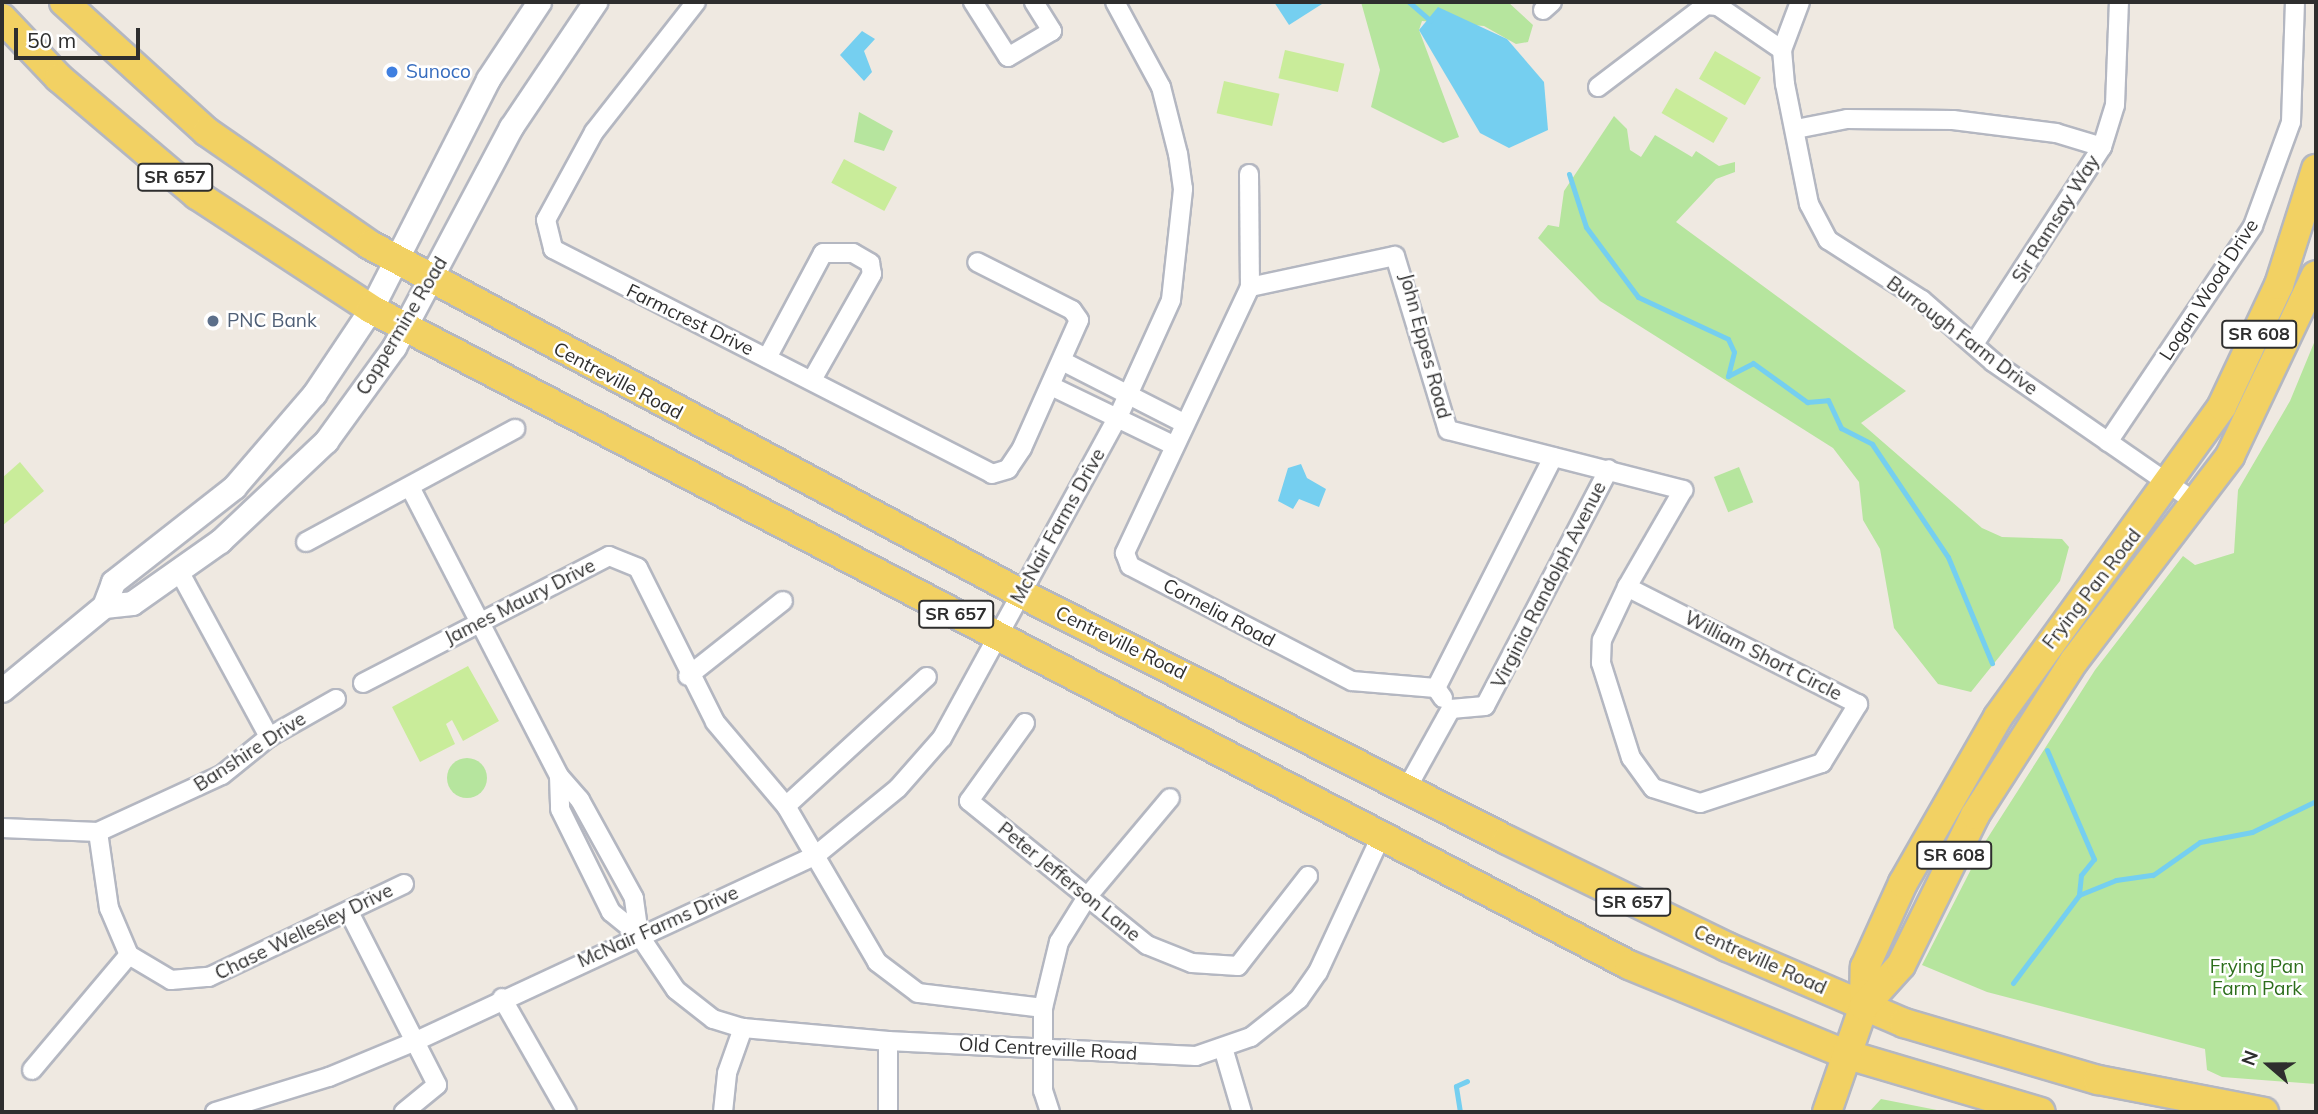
<!DOCTYPE html>
<style>
body{margin:0}
#map{position:relative;width:2318px;height:1114px;overflow:hidden;background:#efe9e1;font-family:Mulish,sans-serif}
div>[style]{position:absolute}
[style*='--x']{left:calc(var(--x)*1px);top:calc(var(--y)*1px);width:calc(var(--w)*1px);rotate:calc(var(--a)*1deg)}
.green>*{inset:0;background:#b6e59e;transform-origin:0 0}
.round{border-radius:50%}
.pitch>*{inset:0;background:#c9ec9a;transform-origin:0 0}
.water>*{inset:0;background:#75cff0}
.stream>*{height:5px;margin:-2.5px;padding:0 2.5px;transform-origin:2.5px;border-radius:2.5px;background:#75cff0}
.roads{filter:drop-shadow(2px 0 #b4b7c1) drop-shadow(-2px 0 #b4b7c1) drop-shadow(0 2px #b4b7c1) drop-shadow(0 -2px #b4b7c1)}
.minor>*{height:18px;margin:-9px;padding:0 9px;transform-origin:9px;border-radius:9px;background:#fff}
.tertiary>*{height:23px;margin:-11.5px;padding:0 11.5px;transform-origin:11.5px;border-radius:11.5px;background:#fff}
.primary>*{height:28px;margin:-14px;padding:0 14px;transform-origin:14px;border-radius:14px;background:#f2d163}
.dots>*{width:19px;height:19px;translate:-50% -50%;box-sizing:border-box;border:4px solid #fff;border-radius:50%}
span{translate:-50% -50%;white-space:nowrap;text-align:center;line-height:1.15;-webkit-text-stroke:5px #fff;paint-order:stroke}
.shield-label span{padding:2px 5px;background:#fff;border:2px solid;border-radius:5px;-webkit-text-stroke-width:0}
.shield-label{font-size:18px;color:#2e2e2e;font-weight:700}
.shop-label{font-size:19px;color:#366cbe}
.left{translate:0 -50%;text-align:left}
.street-label{font-size:19px;color:#2e2e2e}
.service-label{font-size:19px;color:#4e5e75}
.park-label{font-size:19px;color:#2c6e1b}
.frame{position:absolute;inset:0;border:4px solid #2e2e2e;pointer-events:none}
.north{position:absolute;left:2234px;top:1030px;width:70px;height:70px;-webkit-text-stroke:5px #fff;paint-order:stroke;rotate:290deg;font-size:19px;font-weight:700;line-height:28px;text-align:center;color:#2e2e2e}
.north::after{content:'';display:block;margin:auto;width:24px;height:32px;background:#2e2e2e;clip-path:polygon(50% 0,100% 100%,50% 72%,0 100%)}
.scale{position:absolute;left:14px;top:28px;width:126px;height:32px;box-sizing:border-box;border:4px solid #2e2e2e;border-top:0;padding-left:9px;font-size:21px;line-height:24px;white-space:nowrap;color:#2e2e2e;-webkit-text-stroke:5px #fff;paint-order:stroke}
</style>
<div id="map">
<div class="green">
<i style="clip-path:polygon(1361px 2px,1508px 2px,1533px 25px,1528px 42px,1516px 44px,1484px 26px,1422px 21px,1419px 30px,1459px 137px,1443px 143px,1371px 107px,1380px 70px)"></i>
<i style="clip-path:polygon(859px 112px,893px 131px,884px 151px,854px 142px)"></i>
<i style="clip-path:polygon(1614px 116px,1627px 129px,1630px 150px,1641px 157px,1655px 135px,1692px 157px,1696px 151px,1719px 166px,1735px 162px,1735px 172px,1716px 179px,1676px 222px,1906px 391px,1861px 423px,1982px 528px,2002px 537px,2062px 539px,2069px 547px,2060px 581px,1971px 692px,1938px 684px,1894px 628px,1880px 549px,1863px 520px,1859px 482px,1833px 448px,1600px 301px,1538px 238px,1548px 225px,1559px 227px,1564px 191px)"></i>
<i style="clip-path:polygon(2316px 338px,2316px 1084px,2222px 1077px,2207px 1070px,2205px 1049px,1987px 992px,1922px 965px,1985px 842px,2095px 670px,2183px 556px,2195px 565px,2234px 553px,2238px 490px,2290px 401px)"></i>
<i style="left:1739px;top:467px;width:38px;height:27px;rotate:68deg"></i>
<i class="round" style="left:447px;top:758px;width:40px;height:40px"></i>
<i style="clip-path:polygon(1881px 1099px,1947px 1112px,1869px 1112px)"></i>
</div>
<div class="pitch">
<i style="left:1285px;top:50px;width:61px;height:29px;rotate:13deg"></i>
<i style="left:1715px;top:51px;width:53px;height:32px;rotate:30deg"></i>
<i style="left:1224px;top:81px;width:57px;height:33px;rotate:13deg"></i>
<i style="left:1676px;top:88px;width:60px;height:29px;rotate:30deg"></i>
<i style="left:844px;top:159px;width:60px;height:27px;rotate:28deg"></i>
<i style="clip-path:polygon(20px 462px,44px 491px,2px 526px,2px 478px)"></i>
<i style="clip-path:polygon(468px 666px,499px 721px,463px 741px,452px 720px,446px 724px,455px 744px,420px 762px,392px 707px)"></i>
</div>
<div class="water">
<i style="clip-path:polygon(1274px 2px,1321px 2px,1322px 4px,1289px 25px)"></i>
<i style="clip-path:polygon(1438px 7px,1507px 39px,1544px 82px,1548px 130px,1509px 148px,1480px 133px,1419px 30px)"></i>
<i style="clip-path:polygon(862px 31px,875px 39px,864px 51px,872px 72px,864px 81px,840px 55px)"></i>
<i style="clip-path:polygon(1301px 464px,1307px 478px,1326px 489px,1319px 507px,1299px 499px,1293px 509px,1278px 501px,1288px 468px)"></i>
</div>
<div class="stream">
<i style="--x:1409;--y:2;--w:28;--a:41"></i>
<i style="--x:1569;--y:174;--w:56;--a:72.2"></i>
<i style="--x:1586;--y:227;--w:87;--a:53.4"></i>
<i style="--x:1638;--y:297;--w:99;--a:25"></i>
<i style="--x:1728;--y:339;--w:14;--a:65"></i>
<i style="--x:1734;--y:352;--w:25;--a:104"></i>
<i style="--x:1728;--y:376;--w:28;--a:-27"></i>
<i style="--x:1753;--y:363;--w:67;--a:35.8"></i>
<i style="--x:1807;--y:402;--w:21;--a:-5"></i>
<i style="--x:1828;--y:400;--w:31;--a:65"></i>
<i style="--x:1841;--y:428;--w:35;--a:27"></i>
<i style="--x:1872;--y:444;--w:136;--a:56.1"></i>
<i style="--x:1948;--y:557;--w:115;--a:67.5"></i>
<i style="--x:2047;--y:750;--w:119;--a:66.7"></i>
<i style="--x:2094;--y:859;--w:21;--a:129"></i>
<i style="--x:2081;--y:875;--w:20;--a:96"></i>
<i style="--x:2013;--y:983;--w:110;--a:-53.1"></i>
<i style="--x:2079;--y:895;--w:40;--a:-22"></i>
<i style="--x:2116;--y:880;--w:37;--a:-8"></i>
<i style="--x:2153;--y:875;--w:57;--a:-35.1"></i>
<i style="--x:2200;--y:842;--w:53;--a:-10.9"></i>
<i style="--x:2252;--y:832;--w:71;--a:-25.8"></i>
<i style="--x:1460;--y:1112;--w:26;--a:-99"></i>
<i style="--x:1456;--y:1086;--w:12;--a:-24"></i>
</div>
<div class="roads">
<div class="minor">
<i style="--x:696;--y:2;--w:165;--a:128.1"></i>
<i style="--x:594;--y:132;--w:100;--a:118.6"></i>
<i style="--x:546;--y:220;--w:30;--a:76"></i>
<i style="--x:553;--y:249;--w:493;--a:27.1"></i>
<i style="--x:992;--y:474;--w:17;--a:-17"></i>
<i style="--x:1008;--y:469;--w:25;--a:-56"></i>
<i style="--x:1022;--y:448;--w:140;--a:-66"></i>
<i style="--x:1079;--y:320;--w:12;--a:-125"></i>
<i style="--x:1072;--y:310;--w:106;--a:-153.2"></i>
<i style="--x:973;--y:2;--w:65;--a:57.5"></i>
<i style="--x:1008;--y:57;--w:51;--a:-30.6"></i>
<i style="--x:1052;--y:31;--w:34;--a:-122"></i>
<i style="--x:1800;--y:2;--w:51;--a:110.6"></i>
<i style="--x:1782;--y:50;--w:34;--a:85"></i>
<i style="--x:1785;--y:84;--w:122;--a:78.7"></i>
<i style="--x:1809;--y:204;--w:41;--a:62.2"></i>
<i style="--x:1828;--y:240;--w:112;--a:32.6"></i>
<i style="--x:1922;--y:300;--w:94;--a:41.1"></i>
<i style="--x:1993;--y:362;--w:248;--a:34.7"></i>
<i style="--x:1543;--y:10;--w:12;--a:-42"></i>
<i style="--x:1598;--y:87;--w:136;--a:-37.2"></i>
<i style="--x:1706;--y:5;--w:12;--a:5"></i>
<i style="--x:1718;--y:6;--w:78;--a:34.5"></i>
<i style="--x:1796;--y:129;--w:52;--a:-11.1"></i>
<i style="--x:1847;--y:119;--w:106;--a:0.5"></i>
<i style="--x:1953;--y:120;--w:104;--a:7.2"></i>
<i style="--x:2056;--y:133;--w:48;--a:16.9"></i>
<i style="--x:1249;--y:174;--w:113;--a:89.5"></i>
<i style="--x:1250;--y:287;--w:294;--a:115.2"></i>
<i style="--x:1125;--y:553;--w:14;--a:69"></i>
<i style="--x:1130;--y:566;--w:250;--a:27.4"></i>
<i style="--x:1352;--y:681;--w:84;--a:4.8"></i>
<i style="--x:1250;--y:287;--w:148;--a:-12.1"></i>
<i style="--x:1395;--y:256;--w:182;--a:73.1"></i>
<i style="--x:1448;--y:430;--w:243;--a:14.3"></i>
<i style="--x:1683;--y:490;--w:112;--a:120"></i>
<i style="--x:1974;--y:344;--w:235;--a:-57"></i>
<i style="--x:2102;--y:147;--w:44;--a:-72.8"></i>
<i style="--x:2115;--y:105;--w:103;--a:-87.8"></i>
<i style="--x:767;--y:358;--w:119;--a:-61.9"></i>
<i style="--x:823;--y:253;--w:30;--a:0"></i>
<i style="--x:853;--y:253;--w:20;--a:30"></i>
<i style="--x:870;--y:263;--w:11;--a:80"></i>
<i style="--x:872;--y:274;--w:122;--a:119.5"></i>
<i style="--x:1066;--y:363;--w:132;--a:27"></i>
<i style="--x:1053;--y:387;--w:133;--a:25.8"></i>
<i style="--x:2108;--y:442;--w:260;--a:-56.1"></i>
<i style="--x:2253;--y:226;--w:111;--a:-69.9"></i>
<i style="--x:2291;--y:122;--w:120;--a:-88.1"></i>
<i style="--x:410;--y:487;--w:325;--a:62.7"></i>
<i style="--x:306;--y:542;--w:238;--a:-28.4"></i>
<i style="--x:179;--y:571;--w:189;--a:61.5"></i>
<i style="--x:1627;--y:587;--w:259;--a:26.9"></i>
<i style="--x:1858;--y:704;--w:69;--a:121.4"></i>
<i style="--x:1822;--y:763;--w:128;--a:161.8"></i>
<i style="--x:1700;--y:803;--w:49;--a:-162.3"></i>
<i style="--x:1653;--y:788;--w:37;--a:-126"></i>
<i style="--x:1631;--y:758;--w:100;--a:-107.5"></i>
<i style="--x:1601;--y:663;--w:23;--a:-88"></i>
<i style="--x:1602;--y:640;--w:59;--a:-64.7"></i>
<i style="--x:688;--y:676;--w:121;--a:-38.3"></i>
<i style="--x:363;--y:683;--w:277;--a:-27.3"></i>
<i style="--x:609;--y:556;--w:31;--a:22"></i>
<i style="--x:638;--y:568;--w:172;--a:63.4"></i>
<i style="--x:715;--y:722;--w:110;--a:49.8"></i>
<i style="--x:786;--y:806;--w:181;--a:59.7"></i>
<i style="--x:877;--y:962;--w:51;--a:37.1"></i>
<i style="--x:918;--y:993;--w:126;--a:6.8"></i>
<i style="--x:1443;--y:698;--w:12;--a:-125"></i>
<i style="--x:1436;--y:688;--w:259;--a:-63.1"></i>
<i style="--x:1451;--y:709;--w:34;--a:-5"></i>
<i style="--x:1485;--y:706;--w:267;--a:-62.4"></i>
<i style="--x:1025;--y:723;--w:96;--a:125.7"></i>
<i style="--x:969;--y:801;--w:229;--a:39"></i>
<i style="--x:1147;--y:945;--w:48;--a:21.8"></i>
<i style="--x:1192;--y:963;--w:46;--a:3.7"></i>
<i style="--x:1238;--y:966;--w:114;--a:-52.1"></i>
<i style="--x:1407;--y:788;--w:90;--a:-60.9"></i>
<i style="--x:786;--y:806;--w:191;--a:-42.5"></i>
<i style="--x:2;--y:828;--w:96;--a:2.4"></i>
<i style="--x:98;--y:832;--w:136;--a:-24.7"></i>
<i style="--x:222;--y:775;--w:60;--a:-39"></i>
<i style="--x:269;--y:737;--w:77;--a:-29.6"></i>
<i style="--x:98;--y:832;--w:77;--a:81.8"></i>
<i style="--x:109;--y:908;--w:51;--a:66.9"></i>
<i style="--x:129;--y:955;--w:49;--a:30.8"></i>
<i style="--x:171;--y:980;--w:38;--a:-5"></i>
<i style="--x:209;--y:977;--w:216;--a:-25.5"></i>
<i style="--x:349;--y:912;--w:194;--a:63"></i>
<i style="--x:437;--y:1085;--w:43;--a:140.7"></i>
<i style="--x:639;--y:935;--w:37;--a:-98"></i>
<i style="--x:634;--y:898;--w:112;--a:-118.9"></i>
<i style="--x:580;--y:800;--w:32;--a:-131"></i>
<i style="--x:559;--y:776;--w:33;--a:88"></i>
<i style="--x:560;--y:809;--w:115;--a:63.7"></i>
<i style="--x:611;--y:912;--w:36;--a:39"></i>
<i style="--x:639;--y:935;--w:66;--a:56.1"></i>
<i style="--x:676;--y:990;--w:47;--a:38.1"></i>
<i style="--x:713;--y:1019;--w:31;--a:17"></i>
<i style="--x:743;--y:1028;--w:146;--a:5.1"></i>
<i style="--x:888;--y:1041;--w:308;--a:2.8"></i>
<i style="--x:1196;--y:1056;--w:58;--a:-19.1"></i>
<i style="--x:1251;--y:1037;--w:61;--a:-38.4"></i>
<i style="--x:1299;--y:999;--w:33;--a:-55"></i>
<i style="--x:1318;--y:972;--w:150;--a:-65.1"></i>
<i style="--x:502;--y:998;--w:131;--a:60.3"></i>
<i style="--x:1224;--y:1051;--w:64;--a:73.6"></i>
<i style="--x:32;--y:1070;--w:150;--a:-49.9"></i>
<i style="--x:215;--y:1112;--w:119;--a:-17.1"></i>
<i style="--x:329;--y:1077;--w:94;--a:-22.5"></i>
<i style="--x:416;--y:1041;--w:440;--a:-24.9"></i>
<i style="--x:815;--y:856;--w:107;--a:-39.3"></i>
<i style="--x:898;--y:788;--w:67;--a:-48.7"></i>
<i style="--x:942;--y:738;--w:366;--a:-61.3"></i>
<i style="--x:1118;--y:417;--w:128;--a:-65.6"></i>
<i style="--x:1171;--y:300;--w:112;--a:-83.8"></i>
<i style="--x:1183;--y:189;--w:35;--a:-98"></i>
<i style="--x:1178;--y:154;--w:69;--a:-104.2"></i>
<i style="--x:1161;--y:87;--w:97;--a:-118.4"></i>
<i style="--x:723;--y:1112;--w:39;--a:-84"></i>
<i style="--x:727;--y:1073;--w:48;--a:-70.4"></i>
<i style="--x:888;--y:1112;--w:71;--a:-90"></i>
<i style="--x:1050;--y:1112;--w:22;--a:-108"></i>
<i style="--x:1043;--y:1091;--w:83;--a:-90"></i>
<i style="--x:1043;--y:1008;--w:68;--a:-76.4"></i>
<i style="--x:1059;--y:942;--w:53;--a:-58.1"></i>
<i style="--x:1087;--y:897;--w:129;--a:-50"></i>
</div>
<div class="tertiary">
<i style="--x:104;--y:606;--w:28;--a:-6"></i>
<i style="--x:132;--y:603;--w:108;--a:-35.2"></i>
<i style="--x:220;--y:541;--w:146;--a:-43.3"></i>
<i style="--x:326;--y:441;--w:116;--a:-54.1"></i>
<i style="--x:394;--y:347;--w:249;--a:-62"></i>
<i style="--x:511;--y:127;--w:151;--a:-56.1"></i>
<i style="--x:2;--y:690;--w:132;--a:-39.5"></i>
<i style="--x:104;--y:606;--w:26;--a:-69"></i>
<i style="--x:113;--y:582;--w:154;--a:-38.1"></i>
<i style="--x:234;--y:487;--w:123;--a:-49.3"></i>
<i style="--x:314;--y:394;--w:102;--a:-56.2"></i>
<i style="--x:371;--y:309;--w:258;--a:-63"></i>
<i style="--x:488;--y:79;--w:92;--a:-56.5"></i>
</div>
<div class="primary">
<i style="--x:64;--y:2;--w:193;--a:42.3"></i>
<i style="--x:207;--y:132;--w:198;--a:34.7"></i>
<i style="--x:370;--y:245;--w:737;--a:28.16"></i>
<i style="--x:1020;--y:593;--w:546;--a:26.89"></i>
<i style="--x:1507;--y:840;--w:245;--a:25.9"></i>
<i style="--x:1727;--y:947;--w:193;--a:23.2"></i>
<i style="--x:1904;--y:1023;--w:202;--a:16.4"></i>
<i style="--x:2098;--y:1080;--w:169;--a:10.9"></i>
<i style="--x:2;--y:18;--w:83;--a:46.5"></i>
<i style="--x:59;--y:78;--w:181;--a:40.3"></i>
<i style="--x:197;--y:195;--w:208;--a:33.2"></i>
<i style="--x:371;--y:309;--w:1419;--a:27.54"></i>
<i style="--x:1629;--y:965;--w:234;--a:22.4"></i>
<i style="--x:1845;--y:1054;--w:204;--a:16.5"></i>
<i style="--x:1864;--y:1006;--w:39;--a:-89"></i>
<i style="--x:1865;--y:967;--w:92;--a:-65.7"></i>
<i style="--x:1903;--y:883;--w:191;--a:-60.2"></i>
<i style="--x:1998;--y:717;--w:383;--a:-54.2"></i>
<i style="--x:2222;--y:406;--w:134;--a:-64.8"></i>
<i style="--x:2279;--y:285;--w:122;--a:-72.3"></i>
<i style="--x:1827;--y:1112;--w:112;--a:-70.8"></i>
<i style="--x:1864;--y:1006;--w:55;--a:-47.9"></i>
<i style="--x:1901;--y:965;--w:167;--a:-63.7"></i>
<i style="--x:1975;--y:815;--w:183;--a:-57.3"></i>
<i style="--x:2074;--y:661;--w:258;--a:-52.7"></i>
<i style="--x:2230;--y:456;--w:200;--a:-64.6"></i>
</div>
</div>
<div class="dots">
<i style="left:392px;top:72px;background:#3f7fe0"></i>
<i style="left:213px;top:321px;background:#5c6f8a"></i>
</div>
<div class="shield-label">
<span style="left:175px;top:177px">SR 657</span>
<span style="left:2259px;top:334px">SR 608</span>
<span style="left:956px;top:614px">SR 657</span>
<span style="left:1954px;top:855px">SR 608</span>
<span style="left:1633px;top:902px">SR 657</span>
</div>
<div class="shop-label">
<span class="left" style="left:406px;top:72px">Sunoco</span>
</div>
<div class="street-label">
<span style="left:2056px;top:219px;rotate:-58deg">Sir Ramsay Way</span>
<span style="left:2209px;top:290px;rotate:-57deg">Logan Wood Drive</span>
<span style="left:690px;top:320px;rotate:26deg">Farmcrest Drive</span>
<span style="left:402px;top:326px;rotate:-59deg">Coppermine Road</span>
<span style="left:1962px;top:336px;rotate:37deg">Burrough Farm Drive</span>
<span style="left:1425px;top:346px;rotate:75deg">John Eppes Road</span>
<span style="left:618px;top:381px;rotate:28deg">Centreville Road</span>
<span style="left:1058px;top:526px;rotate:-61deg">McNair Farms Drive</span>
<span style="left:1549px;top:585px;rotate:-63deg">Virginia Randolph Avenue</span>
<span style="left:2092px;top:589px;rotate:-52deg">Frying Pan Road</span>
<span style="left:520px;top:602px;rotate:-27deg">James Maury Drive</span>
<span style="left:1219px;top:613px;rotate:28deg">Cornelia Road</span>
<span style="left:1121px;top:643px;rotate:26deg">Centreville Road</span>
<span style="left:1763px;top:656px;rotate:27deg">William Short Circle</span>
<span style="left:250px;top:752px;rotate:-33deg">Banshire Drive</span>
<span style="left:1069px;top:882px;rotate:39deg">Peter Jefferson Lane</span>
<span style="left:658px;top:927px;rotate:-24deg">McNair Farms Drive</span>
<span style="left:304px;top:932px;rotate:-26deg">Chase Wellesley Drive</span>
<span style="left:1760px;top:960px;rotate:24deg">Centreville Road</span>
<span style="left:1048px;top:1049px;rotate:3deg">Old Centreville Road</span>
</div>
<div class="service-label">
<span class="left" style="left:227px;top:321px">PNC Bank</span>
</div>
<div class="park-label">
<span style="left:2257px;top:978px">Frying Pan<br>Farm Park</span>
</div>
<div class="frame"></div>
<div class="north">N</div>
<div class="scale">50 m</div>
</div>
